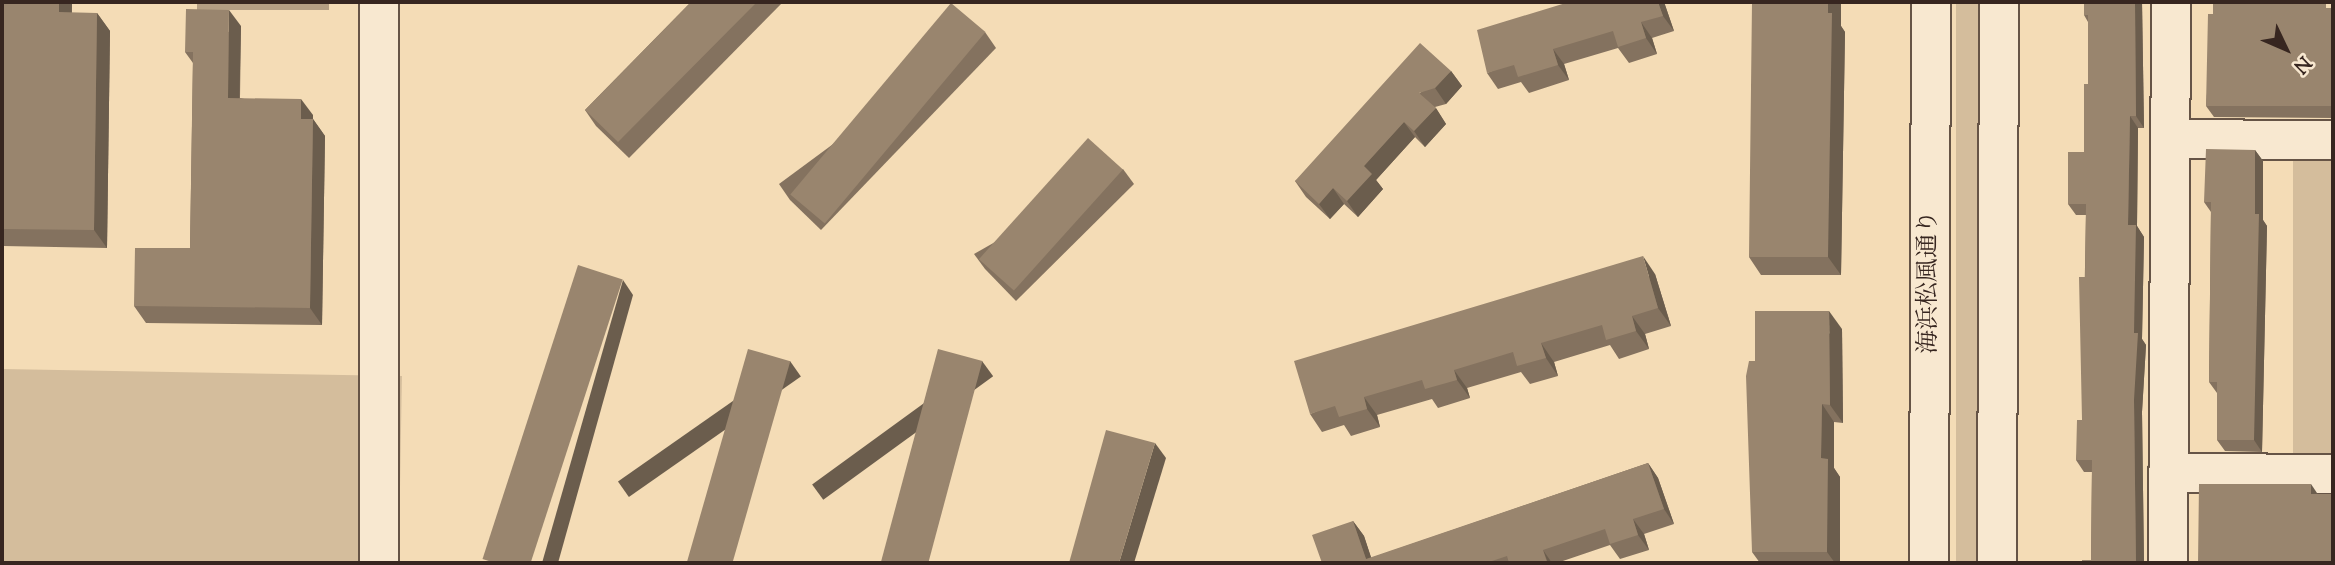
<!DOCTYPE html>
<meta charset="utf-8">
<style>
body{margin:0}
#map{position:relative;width:2335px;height:565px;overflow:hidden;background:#f4dcb6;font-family:"Sorts Mill Goudy","Noto Serif JP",serif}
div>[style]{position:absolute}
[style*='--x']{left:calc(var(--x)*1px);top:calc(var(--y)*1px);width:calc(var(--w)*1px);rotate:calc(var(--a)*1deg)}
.green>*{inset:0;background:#d4bd9c;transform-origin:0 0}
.water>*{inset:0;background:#b49e83;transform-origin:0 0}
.roads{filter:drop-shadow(2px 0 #665446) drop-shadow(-2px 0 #665446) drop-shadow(0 2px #665446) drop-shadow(0 -2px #665446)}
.minor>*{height:38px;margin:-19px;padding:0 19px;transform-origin:19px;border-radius:19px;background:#f8e8d0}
.wall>*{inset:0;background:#84725f}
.shaded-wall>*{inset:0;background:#6b5d4d;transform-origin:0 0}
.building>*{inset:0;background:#99856e;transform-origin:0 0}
span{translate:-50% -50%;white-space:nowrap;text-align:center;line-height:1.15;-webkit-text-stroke:5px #f8e8d0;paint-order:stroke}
.street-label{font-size:24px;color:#372620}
.frame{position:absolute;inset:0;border:4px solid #372620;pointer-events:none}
.north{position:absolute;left:2251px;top:14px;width:70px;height:70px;-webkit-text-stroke:5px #f8e8d0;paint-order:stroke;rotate:134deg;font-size:19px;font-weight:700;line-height:28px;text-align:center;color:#372620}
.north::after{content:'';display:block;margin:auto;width:24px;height:32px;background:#372620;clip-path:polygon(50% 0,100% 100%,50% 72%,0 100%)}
</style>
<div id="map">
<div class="green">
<i style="left:1956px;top:2px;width:22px;height:561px"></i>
<i style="left:2293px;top:157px;width:40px;height:300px"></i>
<i style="left:2px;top:369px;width:400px;height:194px;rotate:1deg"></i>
</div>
<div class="water">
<i style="left:197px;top:2px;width:132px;height:8px"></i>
</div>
<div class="roads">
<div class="minor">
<i style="--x:2170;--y:139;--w:163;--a:0.4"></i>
<i style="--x:2168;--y:473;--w:165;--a:0.3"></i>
<i style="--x:379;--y:563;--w:561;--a:-90"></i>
<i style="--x:1929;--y:563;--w:561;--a:-89.8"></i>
<i style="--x:1997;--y:563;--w:561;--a:-89.8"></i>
<i style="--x:2168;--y:563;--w:561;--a:-89.69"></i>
</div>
</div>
<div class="wall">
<i style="clip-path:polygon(2px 2px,72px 2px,72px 13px,97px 13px,110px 31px,107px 248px,3px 246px,2px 244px)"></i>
<i style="clip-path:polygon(691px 2px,783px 2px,629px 158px,596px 126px,585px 110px)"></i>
<i style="clip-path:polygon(1664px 2px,1674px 31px,1652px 38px,1657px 54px,1629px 63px,1618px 48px,1564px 64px,1569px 80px,1529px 93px,1521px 82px,1498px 89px,1487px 73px)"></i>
<i style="clip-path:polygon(1841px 2px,1841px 26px,1845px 32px,1841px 275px,1761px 275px,1749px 257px)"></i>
<i style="clip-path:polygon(2084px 2px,2142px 2px,2144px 128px,2138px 128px,2137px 226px,2144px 237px,2142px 339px,2146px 345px,2142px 412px,2144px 563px,2082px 563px,2091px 560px,2092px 472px,2084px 472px,2076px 460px,2082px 420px,2086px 215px,2076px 215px,2068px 204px,2084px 152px,2088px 84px,2088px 22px,2084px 15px)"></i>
<i style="clip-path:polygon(2333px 8px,2333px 118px,2214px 117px,2206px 106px,2213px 14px)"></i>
<i style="clip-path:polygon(241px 26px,240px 98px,313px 115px,313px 119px,325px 136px,322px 325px,146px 323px,134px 306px,190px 248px,193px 63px,185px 52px)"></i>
<i style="clip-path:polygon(985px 32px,996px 48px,821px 230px,790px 200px,779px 184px)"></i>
<i style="clip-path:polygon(1451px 71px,1462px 86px,1446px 104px,1435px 107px,1446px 124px,1425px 147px,1415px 137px,1376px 180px,1383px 189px,1358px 217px,1344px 204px,1330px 219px,1306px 197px,1295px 181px)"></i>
<i style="clip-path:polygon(2255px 150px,2263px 161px,2263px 220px,2267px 226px,2262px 452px,2225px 451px,2217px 440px,2217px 393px,2209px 382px,2211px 212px,2204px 202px)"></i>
<i style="clip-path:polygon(1123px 169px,1134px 184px,1016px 301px,985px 269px,974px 254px)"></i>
<i style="clip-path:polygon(1655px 274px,1671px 326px,1645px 334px,1649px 349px,1619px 359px,1610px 345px,1554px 362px,1558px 376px,1530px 384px,1521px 372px,1467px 388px,1470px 398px,1438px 408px,1432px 399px,1377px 415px,1380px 427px,1351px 436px,1344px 425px,1322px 432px,1310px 414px)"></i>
<i style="clip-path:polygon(1842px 329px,1843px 423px,1834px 422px,1834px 468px,1840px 477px,1840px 563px,1760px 563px,1752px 552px,1755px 361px)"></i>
<i style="clip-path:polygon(1648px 463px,1658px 478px,1674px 524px,1644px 534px,1649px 550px,1620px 559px,1610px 545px,1557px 563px,1322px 563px,1353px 521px,1364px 536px,1371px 558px)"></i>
</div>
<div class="shaded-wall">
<i style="clip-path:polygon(59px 2px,72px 2px,71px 30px,59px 12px)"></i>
<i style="clip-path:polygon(1658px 2px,1664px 2px,1674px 31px,1663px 16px)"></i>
<i style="clip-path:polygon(1828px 2px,1841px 2px,1841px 26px,1845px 32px,1841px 275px,1828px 257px)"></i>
<i style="clip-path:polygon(2135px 2px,2142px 2px,2144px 128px,2136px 116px)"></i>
<i style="clip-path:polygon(229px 10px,241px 26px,239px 115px,228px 98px)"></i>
<i style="clip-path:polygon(97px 13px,110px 31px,107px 248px,94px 230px)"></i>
<i style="clip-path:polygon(1641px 22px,1652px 38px,1657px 54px,1646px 38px)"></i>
<i style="clip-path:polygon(1553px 49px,1564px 64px,1569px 80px,1558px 65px)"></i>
<i style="clip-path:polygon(1451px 71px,1462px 86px,1446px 104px,1435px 88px)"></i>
<i style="clip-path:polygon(301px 99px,313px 115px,312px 136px,301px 119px)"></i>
<i style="clip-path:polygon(1436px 108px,1446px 124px,1425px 147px,1414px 131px)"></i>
<i style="clip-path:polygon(2130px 116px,2138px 128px,2137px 226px,2144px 237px,2142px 339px,2146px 345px,2142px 412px,2144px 563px,2136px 563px,2134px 400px,2134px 333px,2128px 225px)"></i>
<i style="clip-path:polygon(313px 119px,325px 136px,322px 325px,310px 308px)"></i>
<i style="clip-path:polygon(1404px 122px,1415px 137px,1376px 180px,1383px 189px,1358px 217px,1347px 201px,1364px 166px)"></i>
<i style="clip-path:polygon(2255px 150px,2263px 161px,2263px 220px,2267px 226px,2262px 452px,2254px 440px)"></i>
<i style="clip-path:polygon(1333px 188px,1344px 204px,1330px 219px,1319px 204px)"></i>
<i style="clip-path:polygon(1643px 256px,1655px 274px,1671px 326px,1658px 308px)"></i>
<i style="clip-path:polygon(623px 280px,633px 295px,558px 563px,542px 563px)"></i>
<i style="clip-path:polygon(1829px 311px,1842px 329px,1843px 423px,1830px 405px)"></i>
<i style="clip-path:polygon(1632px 316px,1645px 334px,1649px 349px,1636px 331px)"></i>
<i style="clip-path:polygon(1541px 343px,1554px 362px,1558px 376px,1546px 358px)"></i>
<i style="left:790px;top:361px;width:19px;height:210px;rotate:55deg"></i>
<i style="left:982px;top:361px;width:19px;height:210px;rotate:54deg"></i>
<i style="clip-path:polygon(1454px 370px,1467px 388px,1470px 398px,1457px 380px)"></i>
<i style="clip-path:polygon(1364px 397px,1377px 415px,1380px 427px,1367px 409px)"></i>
<i style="clip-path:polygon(1822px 404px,1834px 422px,1834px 468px,1840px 477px,1840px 563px,1835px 563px,1827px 552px,1821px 458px)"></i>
<i style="clip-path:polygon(1155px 443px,1166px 458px,1134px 563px,1119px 563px)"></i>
<i style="clip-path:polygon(1648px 463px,1658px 478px,1674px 524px,1664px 509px)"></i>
<i style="clip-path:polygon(2311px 484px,2319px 496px,2311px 494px)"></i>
<i style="clip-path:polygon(1633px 519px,1644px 534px,1649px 550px,1638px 535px)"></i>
<i style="clip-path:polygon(1353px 521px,1364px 536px,1373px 563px,1366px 559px)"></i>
<i style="clip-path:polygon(1543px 550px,1552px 563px,1548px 563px)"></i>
</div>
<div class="building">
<i style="clip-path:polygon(2px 2px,59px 2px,59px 12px,97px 13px,94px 230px,2px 229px)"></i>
<i style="clip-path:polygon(691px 2px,757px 2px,618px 142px,585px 110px)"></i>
<i style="clip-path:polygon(1569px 2px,1658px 2px,1663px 16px,1641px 22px,1646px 38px,1618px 47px,1613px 31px,1553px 49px,1558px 65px,1518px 77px,1514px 65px,1487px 73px,1477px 30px)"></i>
<i style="clip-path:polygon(1752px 2px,1828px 2px,1828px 13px,1832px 13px,1828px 257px,1749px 257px)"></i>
<i style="clip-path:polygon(2084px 2px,2135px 2px,2136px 116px,2130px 116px,2128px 225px,2136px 225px,2134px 333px,2138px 333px,2134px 400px,2136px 563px,2082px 563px,2082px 560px,2091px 560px,2092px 460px,2076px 460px,2077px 420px,2082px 420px,2079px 277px,2085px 277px,2086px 204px,2068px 204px,2068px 152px,2084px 152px,2084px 84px,2088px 84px,2088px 15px,2084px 15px)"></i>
<i style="clip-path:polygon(2213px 2px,2326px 2px,2326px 8px,2333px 8px,2333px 106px,2206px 106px,2208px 14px,2213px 14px)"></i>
<i style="left:951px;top:3px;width:45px;height:250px;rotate:40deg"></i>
<i style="clip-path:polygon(186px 9px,229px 10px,228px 98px,301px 99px,301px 119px,313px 119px,310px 308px,134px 306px,135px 248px,190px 248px,193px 52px,185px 52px)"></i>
<i style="clip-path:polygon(1420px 43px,1451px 71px,1435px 88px,1419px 93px,1436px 108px,1414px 131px,1404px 122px,1364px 166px,1372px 174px,1347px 201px,1333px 188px,1319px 204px,1295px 181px)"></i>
<i style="left:1088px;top:138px;width:47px;height:163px;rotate:42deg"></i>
<i style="clip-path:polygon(2206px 149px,2255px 150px,2255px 214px,2259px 214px,2254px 440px,2217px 440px,2217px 382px,2209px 382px,2211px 202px,2204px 202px)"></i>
<i style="clip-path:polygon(1643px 256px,1658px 308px,1632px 316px,1636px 331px,1606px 340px,1602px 325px,1541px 343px,1546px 358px,1517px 366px,1513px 352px,1454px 370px,1457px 380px,1425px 389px,1422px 380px,1364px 397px,1367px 409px,1339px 417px,1335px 406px,1310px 414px,1294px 361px)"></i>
<i style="left:578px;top:265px;width:47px;height:309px;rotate:18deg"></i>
<i style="clip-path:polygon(1755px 311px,1829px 311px,1830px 405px,1822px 404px,1821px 458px,1828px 459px,1827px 552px,1752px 552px,1746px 376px,1749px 361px,1755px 361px)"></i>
<i style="left:748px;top:349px;width:44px;height:222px;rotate:16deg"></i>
<i style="left:938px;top:349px;width:46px;height:221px;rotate:15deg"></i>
<i style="clip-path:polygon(1106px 430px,1155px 443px,1119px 563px,1069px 563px)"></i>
<i style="clip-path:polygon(1648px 463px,1664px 509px,1633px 519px,1638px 535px,1610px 544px,1605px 529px,1543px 550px,1547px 562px,1542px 563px,1509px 563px,1507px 556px,1486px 563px,1322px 563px,1312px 535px,1353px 521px,1366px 559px)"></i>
<i style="clip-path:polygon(2199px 484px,2311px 484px,2311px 494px,2333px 494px,2333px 563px,2198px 563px)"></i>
</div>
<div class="street-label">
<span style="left:1930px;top:282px;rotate:-90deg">海浜松風通り</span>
</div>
<div class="frame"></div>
<div class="north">N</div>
</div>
